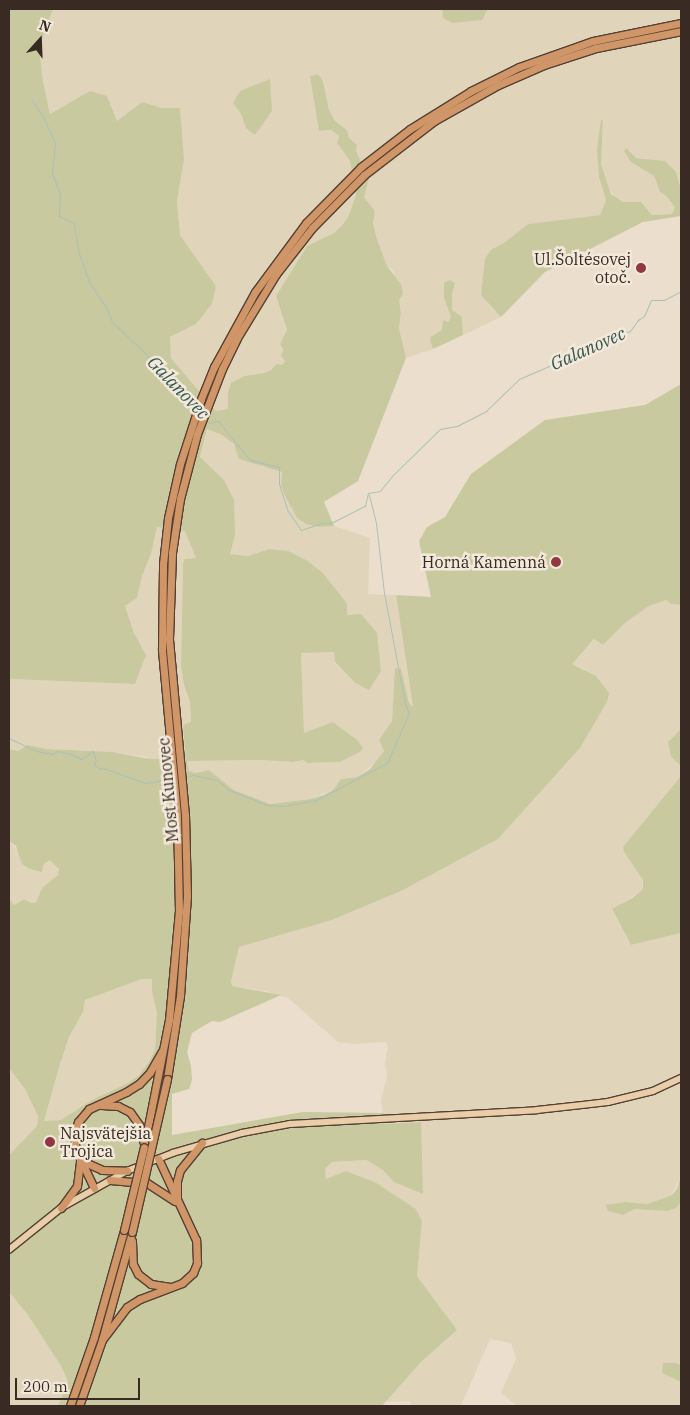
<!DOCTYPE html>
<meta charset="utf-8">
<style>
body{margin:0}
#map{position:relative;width:690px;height:1415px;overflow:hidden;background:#ebdecc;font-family:"IBM Plex Serif",serif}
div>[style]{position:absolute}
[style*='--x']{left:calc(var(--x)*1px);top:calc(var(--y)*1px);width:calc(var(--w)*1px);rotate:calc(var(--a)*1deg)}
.farmland>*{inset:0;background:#e0d5ba}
.green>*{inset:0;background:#c9c9a0}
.stream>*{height:1px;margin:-0.5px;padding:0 0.5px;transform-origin:0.5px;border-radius:0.5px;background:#abc0b8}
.roads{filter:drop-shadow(1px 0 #554035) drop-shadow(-1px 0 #554035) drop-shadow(0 1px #554035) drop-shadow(0 -1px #554035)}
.primary>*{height:5.5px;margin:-2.75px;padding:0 2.75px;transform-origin:2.75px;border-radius:2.75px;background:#e9cea9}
.motorway>*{height:7px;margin:-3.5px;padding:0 3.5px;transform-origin:3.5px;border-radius:3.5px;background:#d09667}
.bridges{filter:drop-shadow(1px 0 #554035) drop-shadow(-1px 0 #554035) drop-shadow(0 1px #554035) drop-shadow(0 -1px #554035)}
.motorway-bridge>*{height:7px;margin:-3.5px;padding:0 3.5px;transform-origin:3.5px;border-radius:3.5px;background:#d09667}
.dots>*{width:14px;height:14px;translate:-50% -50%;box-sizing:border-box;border:2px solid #f3e9db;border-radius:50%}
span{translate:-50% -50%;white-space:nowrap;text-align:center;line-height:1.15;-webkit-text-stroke:5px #f3e9db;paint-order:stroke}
.poi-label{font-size:16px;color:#392b23}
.right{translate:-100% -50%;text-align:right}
.left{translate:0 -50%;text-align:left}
.street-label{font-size:16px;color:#392b23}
.water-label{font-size:18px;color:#345751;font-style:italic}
.frame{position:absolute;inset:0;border:10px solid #392b23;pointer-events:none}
.north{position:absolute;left:15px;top:15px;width:50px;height:50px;-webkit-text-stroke:4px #f3e9db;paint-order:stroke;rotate:20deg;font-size:14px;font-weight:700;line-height:20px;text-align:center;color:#392b23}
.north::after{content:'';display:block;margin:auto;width:18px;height:22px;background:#392b23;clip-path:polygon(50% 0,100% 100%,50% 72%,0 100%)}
.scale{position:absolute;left:15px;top:1378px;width:125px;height:22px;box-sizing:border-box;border:2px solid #392b23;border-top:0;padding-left:6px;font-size:15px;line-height:18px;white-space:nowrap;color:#392b23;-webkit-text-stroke:4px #f3e9db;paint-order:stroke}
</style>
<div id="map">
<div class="farmland">
<i style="clip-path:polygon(53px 9px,442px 9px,443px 18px,482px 20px,488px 9px,681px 9px,681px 189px,680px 183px,659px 162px,644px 158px,636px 158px,631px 162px,654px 176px,660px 192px,666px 196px,675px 207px,672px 214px,652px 215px,641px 202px,623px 202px,616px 199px,606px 183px,601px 164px,603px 122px,601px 119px,599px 177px,606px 200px,600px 215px,528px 224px,504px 243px,492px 249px,481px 294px,501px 317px,463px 335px,462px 317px,452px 311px,452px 295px,455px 284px,445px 291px,444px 298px,451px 317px,442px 330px,430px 340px,433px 349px,406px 358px,399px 328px,401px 313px,394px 272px,387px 266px,377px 239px,373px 223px,375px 211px,364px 197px,369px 179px,356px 151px,357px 145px,349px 138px,347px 130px,335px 121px,329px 110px,323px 81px,311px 76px,319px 131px,330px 130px,339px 136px,337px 143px,350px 161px,356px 195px,349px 215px,341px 225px,334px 233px,307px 246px,276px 296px,287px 330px,280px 344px,285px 361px,282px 365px,264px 373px,244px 376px,228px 393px,228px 409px,216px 411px,171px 358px,170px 337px,196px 324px,212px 304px,216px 286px,180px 235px,177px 201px,184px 160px,162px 108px,142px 102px,117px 121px,50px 115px,43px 81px,39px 48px)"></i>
<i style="clip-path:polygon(207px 429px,220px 434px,263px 467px,269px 467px,282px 472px,281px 486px,285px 496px,297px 518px,306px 524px,318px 527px,334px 526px,370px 538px,368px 594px,396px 595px,413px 708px,409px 703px,401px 669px,394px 692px,392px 721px,379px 740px,384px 750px,378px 760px,357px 777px,341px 779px,333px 790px,310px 799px,270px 804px,234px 790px,209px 770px,196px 773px,164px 760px,113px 752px,47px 749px,28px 745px,18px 751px,9px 749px,9px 679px,135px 684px,146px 655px,134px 633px,125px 606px,137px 597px,142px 576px,151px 554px,157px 527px,186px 531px,197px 558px,186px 559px,183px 563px,181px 666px,184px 685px,190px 702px,191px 722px,183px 725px,187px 761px,259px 760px,293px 762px,303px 760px,307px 763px,340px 762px,360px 752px,334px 722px,304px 734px,301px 653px,334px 651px,335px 663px,354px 682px,347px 615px,338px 592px,323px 573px,308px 561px,269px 549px,248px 556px,229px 554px,235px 535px,224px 480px,200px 458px)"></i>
<i style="clip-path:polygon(666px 600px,671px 604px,681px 605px,681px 729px,668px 742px,671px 757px,681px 766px,681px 776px,624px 852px,643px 880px,642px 890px,612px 910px,631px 945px,681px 933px,681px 1175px,672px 1195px,647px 1204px,626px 1202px,623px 1215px,635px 1209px,676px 1208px,681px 1202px,681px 1365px,676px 1363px,663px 1363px,662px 1373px,681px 1382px,681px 1406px,517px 1406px,501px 1393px,516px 1359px,511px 1343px,490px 1339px,461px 1406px,411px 1406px,410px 1401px,385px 1402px,421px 1362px,457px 1330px,417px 1276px,422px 1221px,416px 1209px,375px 1182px,347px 1171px,326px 1179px,325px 1169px,332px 1162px,366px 1160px,383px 1170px,395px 1182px,421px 1122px,385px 1124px,381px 1101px,387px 1075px,385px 1064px,388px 1045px,385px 1042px,354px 1044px,338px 1042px,288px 998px,265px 991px,232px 986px,231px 981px,239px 947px,332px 920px,401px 891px,498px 839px,580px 748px,585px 669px,571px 664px,595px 639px,603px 645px,626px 622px,649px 606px)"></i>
<i style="clip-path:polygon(9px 841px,19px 852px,43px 865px,51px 860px,59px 868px,58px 875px,42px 888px,36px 901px,31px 903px,23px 899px,14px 905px,9px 899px)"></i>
<i style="clip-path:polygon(142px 979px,153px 979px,152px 992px,157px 1013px,155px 1049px,149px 1062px,138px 1076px,128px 1083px,92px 1100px,61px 1120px,44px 1121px,60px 1064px,69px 1037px,83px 1012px,85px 1000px)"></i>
<i style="clip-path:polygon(9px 1068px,26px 1091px,38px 1115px,37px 1126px,9px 1155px)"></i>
<i style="clip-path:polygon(9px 1292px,28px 1314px,61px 1366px,68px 1383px,58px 1406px,9px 1406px)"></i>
</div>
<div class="green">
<i style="clip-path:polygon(evenodd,9px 9px,53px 9px,39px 48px,43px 81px,50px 114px,90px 91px,107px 96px,117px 121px,142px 102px,162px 108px,180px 108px,184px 160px,177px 201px,180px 235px,216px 286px,212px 304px,196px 324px,170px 337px,171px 358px,216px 411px,228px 409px,228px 393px,231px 383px,244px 376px,264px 373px,271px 370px,277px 364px,282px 365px,285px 361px,281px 356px,283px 350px,280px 344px,287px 330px,276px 296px,307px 246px,334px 233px,342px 225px,349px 215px,356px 195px,350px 161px,337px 143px,339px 136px,331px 130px,319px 131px,310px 76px,318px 74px,323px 81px,329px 110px,335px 121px,347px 130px,349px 138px,357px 145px,356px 151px,369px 179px,364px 197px,375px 211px,373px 223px,377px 239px,387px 266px,401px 284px,403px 294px,399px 300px,401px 313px,399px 328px,406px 358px,358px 481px,324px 502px,334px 526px,319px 527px,306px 524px,297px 518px,285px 496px,281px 486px,282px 472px,239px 459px,234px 444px,220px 434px,207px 429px,200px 457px,224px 480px,234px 500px,235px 535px,230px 554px,248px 556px,269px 549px,288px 551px,308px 561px,323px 573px,338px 592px,347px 604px,347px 615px,361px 614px,377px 633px,381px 671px,369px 690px,354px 682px,335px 662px,334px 652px,301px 653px,304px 733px,333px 722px,357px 740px,363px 748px,360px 752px,340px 762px,307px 763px,303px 760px,293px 762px,259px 760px,187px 761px,189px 771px,196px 773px,209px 770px,234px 790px,270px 804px,310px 799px,324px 795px,333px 790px,341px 779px,357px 777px,370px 769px,384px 751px,379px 740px,392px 721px,395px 668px,401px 669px,409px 703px,413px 707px,396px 595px,431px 597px,419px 541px,427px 527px,445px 517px,471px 474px,545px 420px,645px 405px,681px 384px,681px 605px,671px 604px,666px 600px,649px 606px,626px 622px,603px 645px,594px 639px,572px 664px,596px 676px,609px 693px,607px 702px,580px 748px,498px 839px,401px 891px,332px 920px,239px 947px,231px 981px,232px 986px,281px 995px,220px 1022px,212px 1021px,192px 1033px,187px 1052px,191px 1066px,192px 1080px,189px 1089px,172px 1094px,172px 1135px,303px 1112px,383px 1113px,385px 1124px,421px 1122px,423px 1194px,394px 1182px,383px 1170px,366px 1160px,332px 1162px,325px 1169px,326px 1179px,346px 1171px,375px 1182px,416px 1209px,422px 1221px,417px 1276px,457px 1330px,421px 1362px,382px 1406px,58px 1406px,68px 1382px,61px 1366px,28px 1315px,9px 1292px,9px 1155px,37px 1126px,38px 1116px,26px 1091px,9px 1068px,9px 899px,14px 905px,24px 899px,31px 903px,36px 902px,42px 888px,58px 875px,59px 869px,50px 860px,43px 865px,42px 872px,30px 869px,22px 864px,16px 846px,9px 841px,9px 749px,18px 751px,28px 745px,47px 749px,113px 752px,144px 758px,186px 761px,183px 725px,191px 722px,190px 702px,184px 685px,181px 666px,183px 563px,185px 559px,196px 558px,185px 531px,157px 527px,151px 554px,142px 576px,137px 598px,125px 606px,134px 633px,146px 655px,135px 684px,9px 679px,9px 9px,142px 979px,152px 979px,152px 992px,157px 1013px,155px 1049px,149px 1062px,138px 1076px,128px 1083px,92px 1100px,61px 1120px,44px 1121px,60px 1064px,69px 1037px,83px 1012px,85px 1000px,142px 979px)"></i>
<i style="clip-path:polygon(442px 9px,488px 9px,482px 20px,452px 23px,443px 18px)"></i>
<i style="clip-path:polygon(270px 79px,272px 111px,255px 135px,246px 128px,241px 114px,233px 103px,240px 91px)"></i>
<i style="clip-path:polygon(601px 119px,603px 121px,601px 164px,611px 194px,623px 202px,641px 202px,652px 215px,672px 214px,675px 207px,666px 196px,660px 192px,654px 176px,631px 162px,624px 151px,626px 148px,636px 158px,665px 161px,676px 172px,681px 189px,681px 216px,643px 222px,545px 272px,501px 317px,481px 295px,485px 258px,492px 249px,504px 243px,528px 224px,600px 215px,603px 208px,606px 200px,599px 177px,597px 150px)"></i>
<i style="clip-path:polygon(450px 280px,455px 283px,452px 295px,452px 310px,462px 317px,463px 335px,433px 349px,430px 340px,431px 337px,442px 330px,443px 320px,448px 322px,451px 317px,444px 298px,444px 283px)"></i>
<i style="clip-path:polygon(681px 729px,681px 766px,671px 757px,668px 742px)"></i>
<i style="clip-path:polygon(681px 776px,681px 933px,631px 945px,612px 909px,632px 898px,642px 890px,643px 885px,643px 880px,624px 852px,623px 847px)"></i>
<i style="clip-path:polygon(681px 1175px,681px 1202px,676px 1208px,667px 1211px,635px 1209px,623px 1215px,608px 1211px,606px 1205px,626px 1202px,647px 1204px,672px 1195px,677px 1189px)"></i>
<i style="clip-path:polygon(663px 1363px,676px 1363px,681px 1365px,681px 1382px,662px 1373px)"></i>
</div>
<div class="stream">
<i style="--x:32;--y:100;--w:20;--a:57"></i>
<i style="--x:43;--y:117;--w:29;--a:65"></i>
<i style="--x:55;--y:143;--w:30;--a:96"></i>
<i style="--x:52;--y:173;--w:22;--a:69"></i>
<i style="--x:60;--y:194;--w:22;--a:93"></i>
<i style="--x:59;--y:216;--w:17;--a:25"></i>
<i style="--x:74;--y:223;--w:30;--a:81"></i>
<i style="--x:79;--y:253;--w:31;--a:71"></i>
<i style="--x:89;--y:282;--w:30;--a:56"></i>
<i style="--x:106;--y:307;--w:16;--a:68"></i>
<i style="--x:112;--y:322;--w:48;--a:43.3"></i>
<i style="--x:147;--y:355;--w:25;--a:50"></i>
<i style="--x:163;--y:374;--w:15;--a:37"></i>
<i style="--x:175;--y:383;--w:34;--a:53"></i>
<i style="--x:205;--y:419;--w:6;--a:45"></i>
<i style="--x:209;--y:423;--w:9;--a:-13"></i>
<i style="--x:218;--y:421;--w:50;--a:50.6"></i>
<i style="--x:250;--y:460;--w:30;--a:14"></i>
<i style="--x:279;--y:467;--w:17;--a:90"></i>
<i style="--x:279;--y:484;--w:28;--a:72"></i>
<i style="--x:288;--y:511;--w:23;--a:56"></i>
<i style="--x:301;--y:530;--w:21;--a:-19"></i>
<i style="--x:321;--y:523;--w:10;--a:0"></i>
<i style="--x:331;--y:523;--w:38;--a:-27"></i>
<i style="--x:365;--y:506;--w:13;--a:-77"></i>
<i style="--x:368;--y:493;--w:12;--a:-9"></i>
<i style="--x:380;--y:491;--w:19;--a:-51"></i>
<i style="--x:392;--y:476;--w:67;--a:-44.4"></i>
<i style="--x:440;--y:429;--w:17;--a:-10"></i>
<i style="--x:457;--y:426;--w:33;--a:-27"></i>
<i style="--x:486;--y:411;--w:46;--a:-44.1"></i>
<i style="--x:519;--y:379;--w:121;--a:-23.4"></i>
<i style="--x:630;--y:331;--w:14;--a:-54"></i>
<i style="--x:638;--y:320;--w:7;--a:-34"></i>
<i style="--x:644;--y:316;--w:17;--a:-66"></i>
<i style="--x:651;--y:300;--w:13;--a:0"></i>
<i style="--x:664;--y:300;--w:19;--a:-28"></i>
<i style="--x:9;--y:738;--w:30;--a:26"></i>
<i style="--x:36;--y:751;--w:17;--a:10"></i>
<i style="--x:53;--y:754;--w:5;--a:-37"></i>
<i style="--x:57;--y:751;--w:14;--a:12"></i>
<i style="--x:71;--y:754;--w:11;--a:27"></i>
<i style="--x:81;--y:759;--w:14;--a:-34"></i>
<i style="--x:93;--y:751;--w:9;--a:72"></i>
<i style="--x:96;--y:760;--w:5;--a:112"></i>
<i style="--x:94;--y:765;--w:6;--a:31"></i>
<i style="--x:99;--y:768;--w:7;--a:8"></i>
<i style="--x:106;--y:769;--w:41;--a:19.7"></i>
<i style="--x:145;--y:783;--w:27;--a:-8"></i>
<i style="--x:185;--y:777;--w:8;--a:-14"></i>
<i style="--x:193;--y:775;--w:25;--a:12"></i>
<i style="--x:217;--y:780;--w:13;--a:42"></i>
<i style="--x:227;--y:789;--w:43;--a:21.8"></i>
<i style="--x:267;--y:805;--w:16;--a:4"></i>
<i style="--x:283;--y:806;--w:34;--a:-10"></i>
<i style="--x:316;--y:800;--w:80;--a:-27.5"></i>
<i style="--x:387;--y:763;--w:55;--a:-66.3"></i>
<i style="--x:409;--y:713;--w:10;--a:-114"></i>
<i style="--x:405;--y:704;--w:113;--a:-100.7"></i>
<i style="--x:384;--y:593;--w:70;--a:-96.5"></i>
<i style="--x:376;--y:523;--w:29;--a:-104"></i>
</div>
<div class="roads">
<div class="primary">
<i style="--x:9;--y:1250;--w:67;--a:-38.9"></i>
<i style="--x:61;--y:1208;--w:76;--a:-29.3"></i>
<i style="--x:127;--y:1171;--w:49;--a:-21.4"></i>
<i style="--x:173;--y:1153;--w:72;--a:-16.2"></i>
<i style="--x:242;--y:1133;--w:49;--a:-10.6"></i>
<i style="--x:290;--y:1124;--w:247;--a:-3.2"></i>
<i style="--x:537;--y:1110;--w:71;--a:-6.4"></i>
<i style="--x:608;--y:1102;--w:46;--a:-13.7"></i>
<i style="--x:653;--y:1091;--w:31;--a:-25"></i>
</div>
<div class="motorway">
<i style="--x:167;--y:1079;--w:84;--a:-81.1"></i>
<i style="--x:180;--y:996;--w:100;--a:-86"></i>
<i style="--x:187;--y:896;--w:81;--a:-91.4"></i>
<i style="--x:185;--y:815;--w:177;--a:-95.2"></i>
<i style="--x:169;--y:639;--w:86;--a:-88"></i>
<i style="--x:172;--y:553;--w:55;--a:-81.6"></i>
<i style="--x:180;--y:499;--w:67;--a:-75.3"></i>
<i style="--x:197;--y:434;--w:70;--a:-69"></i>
<i style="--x:222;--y:369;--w:34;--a:-64"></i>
<i style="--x:237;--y:338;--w:75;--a:-58.6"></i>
<i style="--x:276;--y:274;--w:58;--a:-52"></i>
<i style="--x:312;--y:228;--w:74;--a:-45.5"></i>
<i style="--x:364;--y:175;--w:88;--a:-37.6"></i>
<i style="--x:434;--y:121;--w:73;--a:-29.4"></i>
<i style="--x:498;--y:85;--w:50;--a:-23.5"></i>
<i style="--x:544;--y:65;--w:55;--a:-18.1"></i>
<i style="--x:596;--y:48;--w:87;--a:-11.3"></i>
<i style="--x:101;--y:1105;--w:17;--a:3"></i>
<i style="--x:118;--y:1106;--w:13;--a:27"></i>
<i style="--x:130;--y:1112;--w:16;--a:55"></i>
<i style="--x:139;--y:1125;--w:20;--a:75"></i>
<i style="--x:144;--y:1147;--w:129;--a:-78.9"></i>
<i style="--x:169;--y:1020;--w:109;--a:-84.8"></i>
<i style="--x:179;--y:911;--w:96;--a:-91.2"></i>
<i style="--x:177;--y:815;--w:167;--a:-95.2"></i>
<i style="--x:162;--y:649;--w:85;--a:-89.3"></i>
<i style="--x:163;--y:564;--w:46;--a:-83.8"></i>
<i style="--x:168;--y:518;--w:55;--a:-77.5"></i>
<i style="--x:180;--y:464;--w:68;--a:-72.1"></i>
<i style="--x:201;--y:399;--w:35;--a:-68"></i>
<i style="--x:214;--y:367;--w:85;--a:-61.3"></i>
<i style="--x:255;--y:292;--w:86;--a:-53.5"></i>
<i style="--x:306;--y:223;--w:78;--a:-45.5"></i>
<i style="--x:361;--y:167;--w:62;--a:-37.8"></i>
<i style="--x:410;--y:129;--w:72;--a:-31.9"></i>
<i style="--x:471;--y:91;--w:54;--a:-26.6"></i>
<i style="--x:519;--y:67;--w:78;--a:-19.4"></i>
<i style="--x:593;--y:41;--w:90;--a:-11.6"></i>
<i style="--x:80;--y:1160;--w:24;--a:24"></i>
<i style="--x:102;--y:1170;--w:25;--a:2"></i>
<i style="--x:110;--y:1180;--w:37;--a:5"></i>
<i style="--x:147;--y:1183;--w:33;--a:33"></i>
<i style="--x:94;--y:1188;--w:42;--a:-115.3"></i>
<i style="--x:76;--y:1150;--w:14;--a:-98"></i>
<i style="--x:74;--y:1136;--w:15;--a:-74"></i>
<i style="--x:78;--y:1122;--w:17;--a:-50"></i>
<i style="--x:89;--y:1109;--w:41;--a:-24.7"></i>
<i style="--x:126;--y:1092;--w:15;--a:-32"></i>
<i style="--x:139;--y:1084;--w:16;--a:-47"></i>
<i style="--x:150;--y:1072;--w:24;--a:-60"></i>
<i style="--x:177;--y:1197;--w:16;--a:-90"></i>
<i style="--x:177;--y:1181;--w:11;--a:-75"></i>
<i style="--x:180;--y:1170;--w:35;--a:-51"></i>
<i style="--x:61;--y:1208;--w:27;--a:-54"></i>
<i style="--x:77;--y:1186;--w:25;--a:-83"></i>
<i style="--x:132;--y:1241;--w:23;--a:88"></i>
<i style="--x:133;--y:1264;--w:11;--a:63"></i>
<i style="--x:138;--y:1274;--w:16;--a:38"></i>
<i style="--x:151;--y:1284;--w:18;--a:9"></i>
<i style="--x:102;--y:1340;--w:41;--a:-52.9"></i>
<i style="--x:127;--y:1307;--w:15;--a:-32"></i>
<i style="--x:140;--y:1299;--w:45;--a:-20.9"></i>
<i style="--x:182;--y:1283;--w:15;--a:-42"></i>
<i style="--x:193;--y:1273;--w:11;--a:-68"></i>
<i style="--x:197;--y:1263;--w:23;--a:-92"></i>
<i style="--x:196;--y:1240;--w:90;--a:-114.9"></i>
<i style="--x:70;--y:1406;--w:73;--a:-70.8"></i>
<i style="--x:94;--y:1337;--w:111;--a:-74.3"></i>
<i style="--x:79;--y:1406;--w:70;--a:-70.8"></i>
<i style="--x:102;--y:1340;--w:112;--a:-74.5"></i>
</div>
</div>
<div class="bridges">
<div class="motorway-bridge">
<i style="--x:124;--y:1230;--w:85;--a:-76.5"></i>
<i style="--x:132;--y:1232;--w:157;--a:-77.1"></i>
</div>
</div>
<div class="dots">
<i style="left:641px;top:268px;background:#903742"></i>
<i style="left:556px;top:562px;background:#903742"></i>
<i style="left:50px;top:1142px;background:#903742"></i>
</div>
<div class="poi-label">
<span class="right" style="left:631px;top:268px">Ul.Šoltésovej<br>otoč.</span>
<span class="right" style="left:546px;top:562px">Horná Kamenná</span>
<span class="left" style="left:60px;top:1142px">Najsvätejšia<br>Trojica</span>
</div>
<div class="street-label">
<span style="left:168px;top:790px;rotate:-95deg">Most Kunovec</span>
</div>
<div class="water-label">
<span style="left:588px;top:349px;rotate:-24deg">Galanovec</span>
<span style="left:178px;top:388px;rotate:46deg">Galanovec</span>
</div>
<div class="frame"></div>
<div class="north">N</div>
<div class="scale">200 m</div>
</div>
